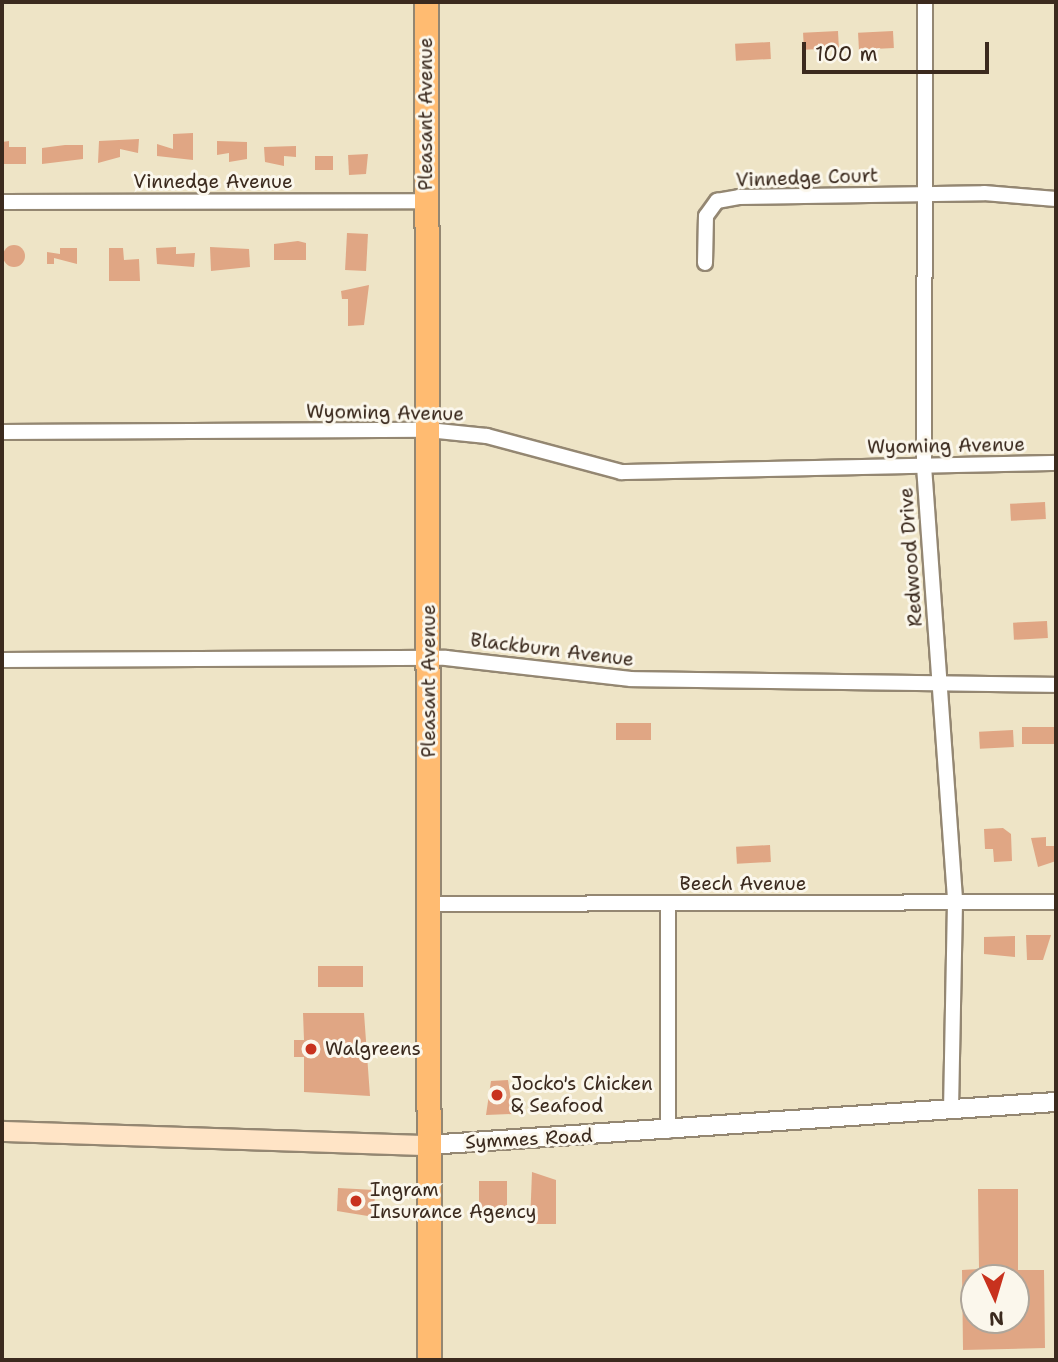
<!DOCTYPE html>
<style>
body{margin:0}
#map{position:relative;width:1058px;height:1362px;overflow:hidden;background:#eee4c6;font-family:"Shantell Sans",sans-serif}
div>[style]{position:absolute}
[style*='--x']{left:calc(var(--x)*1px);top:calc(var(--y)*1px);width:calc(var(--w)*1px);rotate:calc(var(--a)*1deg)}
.building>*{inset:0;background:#e0a684;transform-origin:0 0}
.round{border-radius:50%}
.roads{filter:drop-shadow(2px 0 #948772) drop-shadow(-2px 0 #948772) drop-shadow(0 2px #948772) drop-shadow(0 -2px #948772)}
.minor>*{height:14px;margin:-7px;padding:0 7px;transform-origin:7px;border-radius:7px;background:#fff}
.tertiary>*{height:18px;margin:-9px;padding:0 9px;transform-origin:9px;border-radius:9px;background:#fff}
.secondary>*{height:19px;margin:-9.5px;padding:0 9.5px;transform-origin:9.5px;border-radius:9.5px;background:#ffe4c6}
.primary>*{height:23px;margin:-11.5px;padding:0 11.5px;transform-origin:11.5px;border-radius:11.5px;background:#ffbb71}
.dots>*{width:19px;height:19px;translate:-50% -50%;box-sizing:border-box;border:4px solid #fbf7ec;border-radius:50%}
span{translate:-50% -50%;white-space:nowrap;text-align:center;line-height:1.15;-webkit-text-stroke:6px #fbf7ec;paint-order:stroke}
.street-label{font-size:19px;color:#3b2a1e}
.poi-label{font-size:19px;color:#3b2a1e}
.left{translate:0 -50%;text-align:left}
.frame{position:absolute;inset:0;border:4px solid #3b2a1e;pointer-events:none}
.north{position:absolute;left:960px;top:1264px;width:70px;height:70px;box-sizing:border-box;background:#fbf7ec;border:2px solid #aea59a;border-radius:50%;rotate:176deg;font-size:19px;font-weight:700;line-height:28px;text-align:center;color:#3b2a1e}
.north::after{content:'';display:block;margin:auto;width:24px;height:32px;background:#c8321e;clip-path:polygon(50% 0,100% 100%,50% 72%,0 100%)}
.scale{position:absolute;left:802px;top:42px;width:187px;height:32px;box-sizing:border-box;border:4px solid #3b2a1e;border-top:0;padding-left:9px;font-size:21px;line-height:24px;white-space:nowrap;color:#3b2a1e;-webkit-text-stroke:5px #fbf7ec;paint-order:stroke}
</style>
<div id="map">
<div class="building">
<i style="left:838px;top:31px;width:17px;height:35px;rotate:87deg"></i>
<i style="left:893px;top:31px;width:17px;height:35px;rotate:87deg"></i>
<i style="left:770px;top:42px;width:17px;height:35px;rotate:87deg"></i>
<i style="clip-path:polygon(193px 133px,193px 160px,157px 156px,157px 144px,173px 149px,173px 134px)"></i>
<i style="clip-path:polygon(139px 139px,138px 153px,120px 149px,120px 157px,98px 163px,99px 141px)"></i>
<i style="clip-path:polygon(9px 141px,9px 147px,26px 147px,26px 164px,2px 164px,2px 142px)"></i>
<i style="clip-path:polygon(217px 141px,247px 142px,247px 159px,229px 162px,229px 153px,217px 155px)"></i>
<i style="clip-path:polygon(65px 145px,83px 145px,83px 159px,42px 164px,42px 148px)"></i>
<i style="clip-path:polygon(296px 146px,296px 157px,284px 156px,284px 166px,265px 162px,264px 147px)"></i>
<i style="clip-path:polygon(368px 154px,366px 174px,349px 175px,348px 155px)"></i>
<i style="left:315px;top:156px;width:18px;height:14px"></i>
<i style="left:347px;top:233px;width:21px;height:37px;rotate:3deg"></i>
<i style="clip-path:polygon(298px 241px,306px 243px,306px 260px,274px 260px,274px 244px)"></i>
<i class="round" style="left:3px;top:245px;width:22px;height:22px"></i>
<i style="clip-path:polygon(176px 247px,176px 254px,195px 253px,194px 267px,157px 264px,156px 248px)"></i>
<i style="clip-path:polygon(210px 247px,249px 249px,250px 267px,211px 271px)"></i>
<i style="clip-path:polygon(60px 248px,77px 248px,77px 264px,54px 258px,54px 264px,47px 264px,47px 252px,60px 254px)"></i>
<i style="clip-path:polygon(109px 248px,123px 248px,124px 260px,139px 259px,140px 281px,109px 281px)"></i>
<i style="clip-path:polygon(369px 285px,364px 325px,348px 326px,348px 299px,342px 299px,341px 291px)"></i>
<i style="left:1045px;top:502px;width:17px;height:35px;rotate:87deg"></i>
<i style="left:1047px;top:621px;width:17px;height:34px;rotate:87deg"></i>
<i style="left:651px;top:723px;width:17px;height:35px;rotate:90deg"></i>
<i style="left:1056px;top:727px;width:17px;height:34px;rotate:90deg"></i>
<i style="left:1013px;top:730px;width:17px;height:34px;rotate:87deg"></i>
<i style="clip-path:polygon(1003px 828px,1011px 834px,1012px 861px,994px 862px,993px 849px,985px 849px,984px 829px)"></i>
<i style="clip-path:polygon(1046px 837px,1046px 846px,1056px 846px,1056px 861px,1038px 867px,1031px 838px)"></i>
<i style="left:770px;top:845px;width:17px;height:34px;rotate:87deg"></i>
<i style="clip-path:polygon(1026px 935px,1051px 935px,1043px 960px,1027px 960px)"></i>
<i style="clip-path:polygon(1015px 936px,1015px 957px,984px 954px,984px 937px)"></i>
<i style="left:318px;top:966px;width:45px;height:21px"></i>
<i style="clip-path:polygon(303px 1013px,364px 1013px,370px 1096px,304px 1092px,304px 1057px,294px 1057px,294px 1040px,304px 1040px)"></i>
<i style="clip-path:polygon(508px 1080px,513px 1114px,486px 1115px,491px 1081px)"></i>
<i style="clip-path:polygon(532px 1172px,556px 1180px,556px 1224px,530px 1224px)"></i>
<i style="left:479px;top:1181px;width:28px;height:31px"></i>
<i style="clip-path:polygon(338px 1188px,375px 1190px,374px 1217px,337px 1211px)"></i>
<i style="clip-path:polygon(evenodd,978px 1189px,1018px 1189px,1018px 1270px,1044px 1270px,1045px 1348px,963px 1350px,962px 1270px,979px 1269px,978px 1189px,974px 1278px,1016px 1278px,1016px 1320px,974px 1320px,974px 1278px)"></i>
</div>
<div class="roads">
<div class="minor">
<i style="--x:925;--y:2;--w:464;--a:90.1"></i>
<i style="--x:924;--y:466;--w:437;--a:85.9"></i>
<i style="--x:955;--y:902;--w:207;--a:91.1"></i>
<i style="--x:2;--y:202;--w:423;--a:-0.1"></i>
<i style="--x:705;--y:263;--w:47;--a:-88.8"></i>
<i style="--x:706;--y:216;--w:19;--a:-54"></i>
<i style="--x:717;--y:201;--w:22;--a:-10"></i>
<i style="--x:739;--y:197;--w:245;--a:-0.9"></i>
<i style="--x:984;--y:193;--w:72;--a:4.8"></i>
<i style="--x:2;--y:432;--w:426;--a:-0.3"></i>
<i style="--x:428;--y:430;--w:59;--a:5.8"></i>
<i style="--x:487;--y:436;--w:139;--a:15"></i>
<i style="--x:621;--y:472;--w:435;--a:-1.2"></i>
<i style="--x:2;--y:660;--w:444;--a:-0.3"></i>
<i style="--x:446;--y:658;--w:186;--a:6.5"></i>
<i style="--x:631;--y:679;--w:425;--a:0.8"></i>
<i style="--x:430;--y:904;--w:626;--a:-0.18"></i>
<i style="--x:668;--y:904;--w:227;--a:90"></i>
</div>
<div class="tertiary">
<i style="--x:428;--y:1145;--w:629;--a:-3.92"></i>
</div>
<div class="secondary">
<i style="--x:2;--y:1131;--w:426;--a:1.9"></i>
</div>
<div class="primary">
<i style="--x:426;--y:2;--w:1358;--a:89.87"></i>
</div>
</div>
<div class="dots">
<i style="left:311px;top:1049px;background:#c8321e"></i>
<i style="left:497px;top:1095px;background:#c8321e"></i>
<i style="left:356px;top:1201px;background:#c8321e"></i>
</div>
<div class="street-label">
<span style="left:426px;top:114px;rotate:-90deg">Pleasant Avenue</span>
<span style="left:807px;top:178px;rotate:-2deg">Vinnedge Court</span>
<span style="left:213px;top:182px">Vinnedge Avenue</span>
<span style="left:385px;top:413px;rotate:1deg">Wyoming Avenue</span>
<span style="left:946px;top:446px;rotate:-1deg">Wyoming Avenue</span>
<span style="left:911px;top:557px;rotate:-94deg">Redwood Drive</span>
<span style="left:552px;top:650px;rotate:7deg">Blackburn Avenue</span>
<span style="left:429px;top:681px;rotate:-90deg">Pleasant Avenue</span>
<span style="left:743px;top:884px">Beech Avenue</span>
<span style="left:529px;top:1139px;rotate:-3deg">Symmes Road</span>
</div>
<div class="poi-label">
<span class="left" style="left:325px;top:1049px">Walgreens</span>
<span class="left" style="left:511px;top:1095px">Jocko's Chicken<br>&amp; Seafood</span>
<span class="left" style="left:370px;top:1201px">Ingram<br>Insurance Agency</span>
</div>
<div class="frame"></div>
<div class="north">N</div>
<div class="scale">100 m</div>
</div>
